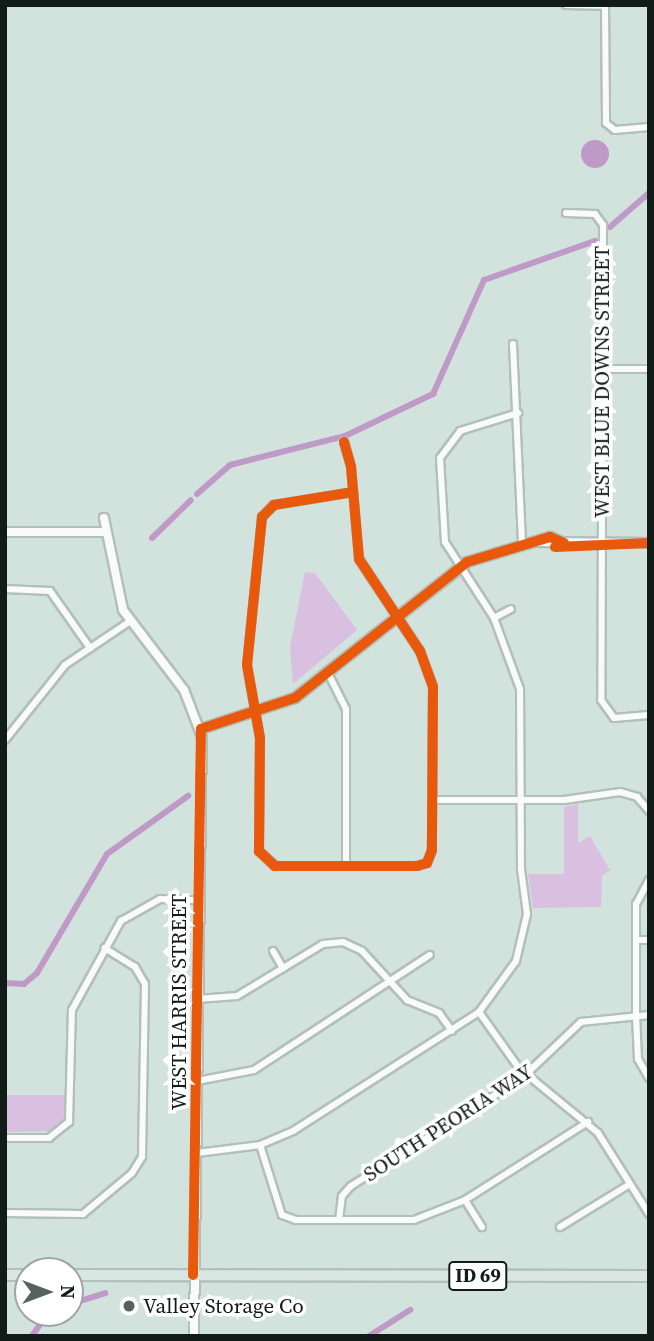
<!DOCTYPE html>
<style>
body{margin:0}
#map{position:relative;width:654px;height:1341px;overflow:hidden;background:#d2e3dd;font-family:"Source Serif 4",serif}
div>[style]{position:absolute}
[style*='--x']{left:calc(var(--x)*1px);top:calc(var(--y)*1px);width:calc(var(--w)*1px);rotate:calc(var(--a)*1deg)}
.green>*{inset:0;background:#d9bfe0}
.water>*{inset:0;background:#c09ac6}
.round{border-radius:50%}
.canal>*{height:6px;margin:-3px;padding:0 3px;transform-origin:3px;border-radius:3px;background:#c09ac6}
.roads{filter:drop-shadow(2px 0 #b2bfba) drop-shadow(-2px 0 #b2bfba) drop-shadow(0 2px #b2bfba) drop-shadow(0 -2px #b2bfba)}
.minor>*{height:6px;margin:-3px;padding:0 3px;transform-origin:3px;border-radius:3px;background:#f8fbfa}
.tertiary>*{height:8px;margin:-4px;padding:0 4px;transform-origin:4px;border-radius:4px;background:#f8fbfa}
.primary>*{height:10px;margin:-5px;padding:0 5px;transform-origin:5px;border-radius:5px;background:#dae6e3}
.cycleway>*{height:10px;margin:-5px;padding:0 5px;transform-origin:5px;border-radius:5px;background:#e8590c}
.dots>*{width:19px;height:19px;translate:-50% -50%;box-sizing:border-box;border:4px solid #fff;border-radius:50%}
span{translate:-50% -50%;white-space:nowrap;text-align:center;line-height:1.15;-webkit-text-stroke:7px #fff;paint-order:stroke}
.shield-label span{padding:2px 5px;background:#fff;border:2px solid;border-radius:5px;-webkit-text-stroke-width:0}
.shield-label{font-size:19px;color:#111c19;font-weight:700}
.street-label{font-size:21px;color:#111c19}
.poi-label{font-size:21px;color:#111c19}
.left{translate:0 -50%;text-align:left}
.frame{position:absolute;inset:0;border:7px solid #111c19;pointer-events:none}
.north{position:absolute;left:14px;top:1257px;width:70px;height:70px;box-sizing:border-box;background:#fff;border:2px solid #a0a4a3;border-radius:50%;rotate:90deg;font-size:19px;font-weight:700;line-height:28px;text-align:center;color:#111c19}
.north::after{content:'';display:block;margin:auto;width:24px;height:32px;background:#55625e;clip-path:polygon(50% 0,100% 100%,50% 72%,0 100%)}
</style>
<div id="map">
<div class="green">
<i style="clip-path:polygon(305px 572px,315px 573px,357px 630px,293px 684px,290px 647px)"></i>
<i style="clip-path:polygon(578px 804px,578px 843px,590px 836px,610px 870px,602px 876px,601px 907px,533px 908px,528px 874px,564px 874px,564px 807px)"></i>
<i style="clip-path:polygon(5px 1095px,68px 1095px,66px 1118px,53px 1131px,6px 1132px)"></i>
</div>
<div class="water">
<i class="round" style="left:581px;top:140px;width:28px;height:28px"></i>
</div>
<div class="canal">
<i style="--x:610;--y:227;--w:52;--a:-41.1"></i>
<i style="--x:197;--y:494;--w:44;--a:-41.3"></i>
<i style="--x:230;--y:465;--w:119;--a:-14.2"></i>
<i style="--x:345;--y:436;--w:98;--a:-25.5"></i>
<i style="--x:433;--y:394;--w:125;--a:-65.9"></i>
<i style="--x:484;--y:280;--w:118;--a:-19.4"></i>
<i style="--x:152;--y:538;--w:54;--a:-44.3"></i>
<i style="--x:5;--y:983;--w:19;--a:3"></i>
<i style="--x:24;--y:984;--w:17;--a:-40"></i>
<i style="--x:37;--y:973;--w:138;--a:-59.5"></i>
<i style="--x:107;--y:854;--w:100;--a:-35.6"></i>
<i style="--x:70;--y:1304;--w:37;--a:-17"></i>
<i style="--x:32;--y:1336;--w:28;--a:-55"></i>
<i style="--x:369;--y:1336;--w:49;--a:-32.4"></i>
</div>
<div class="roads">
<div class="minor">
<i style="--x:566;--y:5;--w:39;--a:1"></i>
<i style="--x:605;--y:5;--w:118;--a:89.5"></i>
<i style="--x:606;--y:123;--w:11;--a:38"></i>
<i style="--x:615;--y:130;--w:34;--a:-5"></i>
<i style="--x:566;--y:213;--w:29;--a:2"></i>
<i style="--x:595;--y:214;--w:14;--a:54"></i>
<i style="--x:603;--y:225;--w:475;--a:90.2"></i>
<i style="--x:601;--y:700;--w:22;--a:54"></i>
<i style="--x:614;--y:718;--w:35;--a:-5"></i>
<i style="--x:513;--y:344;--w:200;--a:87.4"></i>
<i style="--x:602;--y:369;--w:47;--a:0"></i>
<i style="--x:344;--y:442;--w:26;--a:74"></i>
<i style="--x:351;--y:467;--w:92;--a:85"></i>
<i style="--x:359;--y:559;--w:110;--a:56.5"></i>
<i style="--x:420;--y:651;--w:38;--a:70"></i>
<i style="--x:433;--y:687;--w:163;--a:90.4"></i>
<i style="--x:432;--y:850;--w:14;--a:111"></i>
<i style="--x:427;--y:863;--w:10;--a:163"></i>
<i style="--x:417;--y:866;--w:142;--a:180"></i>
<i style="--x:275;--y:866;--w:22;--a:-137"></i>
<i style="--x:259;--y:851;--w:113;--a:-89.5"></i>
<i style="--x:260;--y:738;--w:74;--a:-100.1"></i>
<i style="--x:247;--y:665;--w:149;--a:-84.2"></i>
<i style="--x:262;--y:517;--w:17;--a:-45"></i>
<i style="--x:274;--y:505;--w:80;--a:-9.3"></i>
<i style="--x:5;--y:589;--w:45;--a:2.5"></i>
<i style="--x:50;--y:591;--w:70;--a:54.9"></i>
<i style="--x:494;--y:618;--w:19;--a:-28"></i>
<i style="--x:327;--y:671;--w:42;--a:63.4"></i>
<i style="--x:346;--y:709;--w:156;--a:90"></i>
<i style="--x:5;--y:740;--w:96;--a:-51.3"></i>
<i style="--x:65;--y:665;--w:77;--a:-33.9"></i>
<i style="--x:432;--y:800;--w:132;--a:0"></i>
<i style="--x:564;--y:800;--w:57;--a:-8.1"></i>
<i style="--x:620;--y:792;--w:18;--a:16"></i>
<i style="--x:637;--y:797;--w:18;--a:49"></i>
<i style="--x:649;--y:880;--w:27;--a:118"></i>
<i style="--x:636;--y:904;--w:111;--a:90"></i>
<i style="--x:636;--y:1015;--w:44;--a:87.4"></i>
<i style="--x:638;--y:1059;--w:22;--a:60"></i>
<i style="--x:636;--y:940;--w:13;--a:0"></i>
<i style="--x:273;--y:951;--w:20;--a:60"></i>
<i style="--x:197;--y:999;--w:40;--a:-4.3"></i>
<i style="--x:237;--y:996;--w:100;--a:-31.2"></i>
<i style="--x:323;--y:944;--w:20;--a:-6"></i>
<i style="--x:343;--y:942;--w:21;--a:25"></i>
<i style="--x:362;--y:951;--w:67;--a:47.4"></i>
<i style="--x:407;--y:1000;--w:35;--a:22"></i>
<i style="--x:439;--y:1013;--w:22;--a:54"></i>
<i style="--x:479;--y:1012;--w:69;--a:54.5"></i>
<i style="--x:519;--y:1068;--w:102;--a:39.4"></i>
<i style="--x:598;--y:1133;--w:96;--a:57.8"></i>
<i style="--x:197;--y:1081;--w:58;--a:-10.9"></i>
<i style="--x:254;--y:1070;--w:210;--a:-33.2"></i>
<i style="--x:5;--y:1138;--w:44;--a:0"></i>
<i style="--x:49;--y:1138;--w:26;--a:-39"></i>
<i style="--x:69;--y:1122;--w:112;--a:-88.5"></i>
<i style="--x:72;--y:1010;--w:102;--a:-61.2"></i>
<i style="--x:121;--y:921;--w:45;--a:-29.4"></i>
<i style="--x:160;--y:899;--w:36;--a:2"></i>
<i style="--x:260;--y:1145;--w:73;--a:72.6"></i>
<i style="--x:282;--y:1215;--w:15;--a:20"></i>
<i style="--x:296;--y:1220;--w:118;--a:0"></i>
<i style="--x:414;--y:1220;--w:55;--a:-21.4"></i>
<i style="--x:465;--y:1200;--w:146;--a:-32.4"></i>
<i style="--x:197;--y:1153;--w:64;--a:-7.2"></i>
<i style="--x:260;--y:1145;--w:36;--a:-23"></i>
<i style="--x:293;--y:1131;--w:221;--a:-32.6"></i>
<i style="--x:479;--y:1012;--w:63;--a:-54"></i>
<i style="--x:516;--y:961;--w:48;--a:-76.8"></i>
<i style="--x:527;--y:914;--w:45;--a:-97.6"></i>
<i style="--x:521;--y:869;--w:180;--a:-90.3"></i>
<i style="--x:520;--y:689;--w:76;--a:-110.1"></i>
<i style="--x:494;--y:618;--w:90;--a:-122.8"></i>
<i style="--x:445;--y:542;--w:84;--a:-93.4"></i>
<i style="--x:440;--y:458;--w:34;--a:-53"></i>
<i style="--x:460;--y:431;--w:61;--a:-17.2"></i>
<i style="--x:465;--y:1200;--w:32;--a:58"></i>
<i style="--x:5;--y:1213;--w:78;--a:0.7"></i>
<i style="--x:83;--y:1214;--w:64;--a:-39.9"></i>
<i style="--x:132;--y:1173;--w:19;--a:-58"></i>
<i style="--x:142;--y:1157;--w:173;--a:-89"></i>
<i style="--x:145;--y:984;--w:20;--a:-120"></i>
<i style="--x:135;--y:967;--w:36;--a:-148"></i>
<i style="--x:339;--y:1220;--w:24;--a:-83"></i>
<i style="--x:342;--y:1196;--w:13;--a:-48"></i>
<i style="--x:351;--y:1186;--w:202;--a:-32.3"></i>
<i style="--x:522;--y:1078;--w:81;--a:-43.5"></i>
<i style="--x:581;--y:1022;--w:68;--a:-5.9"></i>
<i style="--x:560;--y:1227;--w:82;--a:-31.6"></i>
</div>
<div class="tertiary">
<i style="--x:104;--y:518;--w:94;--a:78.3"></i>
<i style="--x:123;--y:610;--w:101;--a:52.7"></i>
<i style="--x:184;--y:690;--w:50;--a:69"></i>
<i style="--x:202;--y:737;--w:599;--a:90.77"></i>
<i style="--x:5;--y:532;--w:100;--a:0"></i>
<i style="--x:537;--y:542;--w:112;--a:0.5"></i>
<i style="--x:201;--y:729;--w:99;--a:-18.3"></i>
<i style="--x:295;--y:698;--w:219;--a:-38.3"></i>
<i style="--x:467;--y:562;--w:87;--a:-16.8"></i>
<i style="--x:550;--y:537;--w:15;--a:23"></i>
</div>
<div class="primary">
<i style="--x:5;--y:1275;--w:23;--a:0"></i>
<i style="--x:70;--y:1275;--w:579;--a:0.1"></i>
</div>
</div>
<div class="cycleway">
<i style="--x:344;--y:442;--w:26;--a:74"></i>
<i style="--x:351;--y:467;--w:92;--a:85"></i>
<i style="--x:359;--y:559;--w:110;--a:56.5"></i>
<i style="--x:420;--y:651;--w:38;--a:70"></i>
<i style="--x:433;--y:687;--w:163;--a:90.4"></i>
<i style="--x:432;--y:850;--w:14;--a:111"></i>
<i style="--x:427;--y:863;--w:10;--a:163"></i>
<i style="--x:417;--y:866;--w:142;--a:180"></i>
<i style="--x:275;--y:866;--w:22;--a:-137"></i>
<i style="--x:259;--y:851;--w:113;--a:-89.5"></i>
<i style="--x:260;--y:738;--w:74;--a:-100.1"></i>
<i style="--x:247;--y:665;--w:149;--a:-84.2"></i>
<i style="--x:262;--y:517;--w:17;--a:-45"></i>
<i style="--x:274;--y:505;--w:80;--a:-9.3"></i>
<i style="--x:555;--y:547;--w:94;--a:-2.4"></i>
<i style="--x:193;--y:1275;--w:546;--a:-89.16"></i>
<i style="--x:201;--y:729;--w:99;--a:-18.3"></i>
<i style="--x:295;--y:698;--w:219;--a:-38.3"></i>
<i style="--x:467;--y:562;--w:87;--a:-16.8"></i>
<i style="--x:550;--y:537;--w:15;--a:23"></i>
</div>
<div class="dots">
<i style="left:129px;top:1306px;background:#55625e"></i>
</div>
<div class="shield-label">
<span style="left:478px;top:1276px">ID 69</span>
</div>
<div class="street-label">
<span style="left:602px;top:382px;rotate:-90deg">WEST BLUE DOWNS STREET</span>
<span style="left:179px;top:1002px;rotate:-90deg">WEST HARRIS STREET</span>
<span style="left:448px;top:1123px;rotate:-33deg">SOUTH PEORIA WAY</span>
</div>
<div class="poi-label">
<span class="left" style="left:143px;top:1306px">Valley Storage Co</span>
</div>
<div class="frame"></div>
<div class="north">N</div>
</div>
